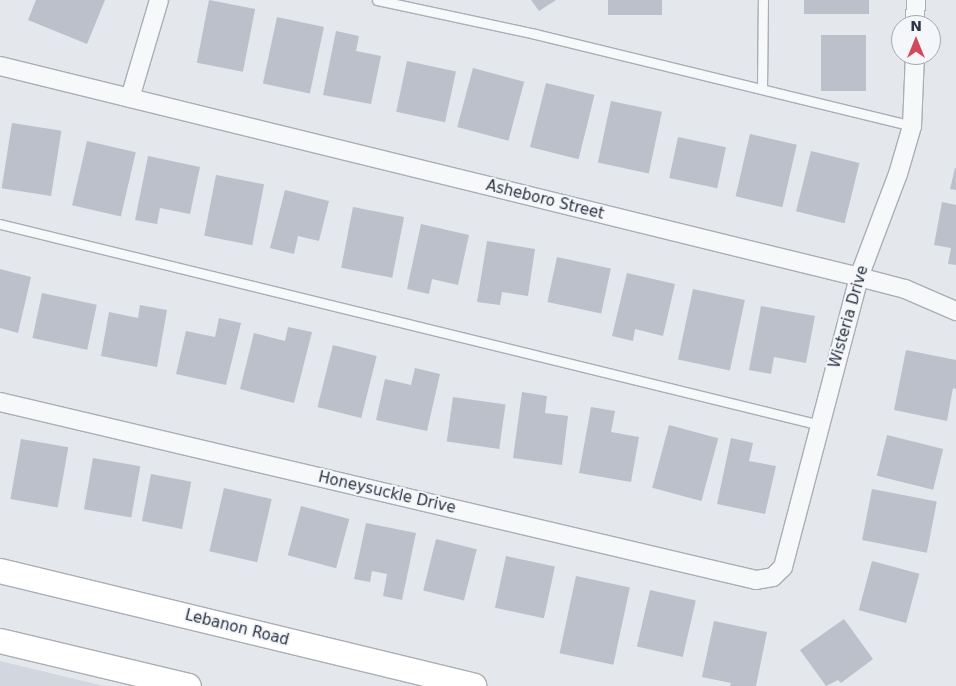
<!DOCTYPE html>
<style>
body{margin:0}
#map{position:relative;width:956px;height:686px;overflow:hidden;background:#e4e7ec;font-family:"DejaVu Sans",sans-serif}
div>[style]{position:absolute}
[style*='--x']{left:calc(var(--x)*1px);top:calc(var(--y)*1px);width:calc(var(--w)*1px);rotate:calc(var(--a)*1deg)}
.built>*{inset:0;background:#d2d6de}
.building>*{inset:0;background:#bbc0ca;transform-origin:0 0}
.roads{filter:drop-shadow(1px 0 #a9aeb7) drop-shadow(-1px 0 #a9aeb7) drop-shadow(0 1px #a9aeb7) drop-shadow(0 -1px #a9aeb7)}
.lane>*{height:9px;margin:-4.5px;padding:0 4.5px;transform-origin:4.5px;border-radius:4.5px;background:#f7f8fa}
.street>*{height:18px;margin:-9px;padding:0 9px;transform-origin:9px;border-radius:9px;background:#f7f8fa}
.secondary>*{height:24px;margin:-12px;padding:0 12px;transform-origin:12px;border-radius:12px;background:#fff}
span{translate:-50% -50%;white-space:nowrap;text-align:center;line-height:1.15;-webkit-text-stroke:4px #f4f6f9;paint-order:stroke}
.street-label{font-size:15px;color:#2b3445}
.north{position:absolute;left:891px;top:15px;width:50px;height:50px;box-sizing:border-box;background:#f4f6f9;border:1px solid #a4a8b1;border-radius:50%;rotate:0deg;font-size:14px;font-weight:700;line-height:20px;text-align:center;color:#2b3445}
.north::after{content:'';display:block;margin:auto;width:18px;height:22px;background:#d1495b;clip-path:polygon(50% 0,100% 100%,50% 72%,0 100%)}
</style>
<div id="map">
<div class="built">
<i style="clip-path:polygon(0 661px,104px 686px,0 686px)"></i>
</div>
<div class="building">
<i style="clip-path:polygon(36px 0,105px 0,87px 44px,28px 20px)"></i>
<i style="left:209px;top:0;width:47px;height:64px;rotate:11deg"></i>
<i style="clip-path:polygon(531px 0,556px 0,539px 11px)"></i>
<i style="left:608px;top:0;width:54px;height:15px"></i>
<i style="left:804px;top:0;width:65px;height:14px"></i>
<i style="left:277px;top:17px;width:48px;height:68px;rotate:12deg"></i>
<i style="clip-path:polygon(336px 31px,359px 36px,356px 51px,381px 56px,371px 104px,323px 95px)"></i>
<i style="left:821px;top:35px;width:45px;height:56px"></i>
<i style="left:407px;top:61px;width:50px;height:52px;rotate:12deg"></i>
<i style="left:473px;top:68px;width:53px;height:61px;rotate:15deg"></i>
<i style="left:546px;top:83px;width:50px;height:66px;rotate:14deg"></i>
<i style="left:611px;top:101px;width:52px;height:63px;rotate:12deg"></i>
<i style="left:12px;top:123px;width:50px;height:66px;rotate:9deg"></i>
<i style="left:750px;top:134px;width:48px;height:64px;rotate:13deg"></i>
<i style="left:678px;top:137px;width:49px;height:42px;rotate:12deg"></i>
<i style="left:87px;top:141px;width:50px;height:66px;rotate:13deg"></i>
<i style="left:811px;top:151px;width:50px;height:62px;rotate:14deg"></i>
<i style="clip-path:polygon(148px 156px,200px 167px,190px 214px,160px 208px,157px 224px,135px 220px)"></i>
<i style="clip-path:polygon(955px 168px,956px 168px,956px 190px,950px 189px)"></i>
<i style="left:216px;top:175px;width:49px;height:62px;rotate:11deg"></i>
<i style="clip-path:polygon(285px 190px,329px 201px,319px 241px,298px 236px,294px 254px,270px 248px)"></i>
<i style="clip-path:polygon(942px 202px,956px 205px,956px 265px,948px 264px,951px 248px,934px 245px)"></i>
<i style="left:353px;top:207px;width:52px;height:62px;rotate:11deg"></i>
<i style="clip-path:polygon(421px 224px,469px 235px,458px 285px,432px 279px,429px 294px,407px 289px)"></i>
<i style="clip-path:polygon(487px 241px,535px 249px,528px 296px,502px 292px,500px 305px,477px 302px)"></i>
<i style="left:557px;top:257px;width:55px;height:46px;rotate:12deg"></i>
<i style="clip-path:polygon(0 269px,31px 277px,18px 333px,0 328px)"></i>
<i style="clip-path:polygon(627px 273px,675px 284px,663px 336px,635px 329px,633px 341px,612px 336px)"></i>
<i style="left:693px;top:289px;width:53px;height:72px;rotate:12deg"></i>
<i style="left:42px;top:293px;width:56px;height:46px;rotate:12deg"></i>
<i style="clip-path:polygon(140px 305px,167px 310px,157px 367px,101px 356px,109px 312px,138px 318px)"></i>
<i style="clip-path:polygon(761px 306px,815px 316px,806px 363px,774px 357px,771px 374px,749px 370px)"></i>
<i style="clip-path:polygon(219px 318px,241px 323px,226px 385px,176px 374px,186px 331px,215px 337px)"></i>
<i style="clip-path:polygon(288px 327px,312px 332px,294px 403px,240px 389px,254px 333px,285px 341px)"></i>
<i style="left:333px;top:345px;width:45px;height:64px;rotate:14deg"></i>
<i style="clip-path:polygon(906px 350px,956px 360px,956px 389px,953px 388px,947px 421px,894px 410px)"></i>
<i style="clip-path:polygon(415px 368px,440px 374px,427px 431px,376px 420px,385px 379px,411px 385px)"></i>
<i style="clip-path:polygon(522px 392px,547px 396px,545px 413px,568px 416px,562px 465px,513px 458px)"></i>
<i style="left:453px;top:397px;width:53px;height:45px;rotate:8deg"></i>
<i style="clip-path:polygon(591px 407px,615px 411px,611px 432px,639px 437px,631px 482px,579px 473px)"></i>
<i style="left:669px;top:425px;width:51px;height:65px;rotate:15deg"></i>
<i style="left:887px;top:435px;width:58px;height:42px;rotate:14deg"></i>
<i style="clip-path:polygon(731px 438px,753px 443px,749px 461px,776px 466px,765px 514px,717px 504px)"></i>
<i style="left:21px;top:439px;width:48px;height:61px;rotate:10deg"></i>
<i style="left:93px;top:458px;width:48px;height:52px;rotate:10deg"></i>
<i style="left:151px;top:474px;width:41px;height:48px;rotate:11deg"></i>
<i style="left:224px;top:488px;width:49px;height:65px;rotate:13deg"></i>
<i style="left:872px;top:489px;width:66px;height:52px;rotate:11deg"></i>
<i style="left:301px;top:506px;width:50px;height:51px;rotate:15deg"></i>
<i style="clip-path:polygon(366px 523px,416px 533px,402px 600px,383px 596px,387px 574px,372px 571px,370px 582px,354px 579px)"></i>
<i style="left:436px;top:539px;width:42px;height:53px;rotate:14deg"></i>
<i style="left:506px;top:556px;width:50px;height:53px;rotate:12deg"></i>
<i style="left:872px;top:561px;width:49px;height:51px;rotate:15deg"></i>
<i style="left:576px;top:576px;width:55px;height:79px;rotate:12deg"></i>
<i style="left:650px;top:590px;width:47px;height:58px;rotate:13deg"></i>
<i style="clip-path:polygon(844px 619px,873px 659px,841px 683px,838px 680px,826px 686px,800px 650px)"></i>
<i style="clip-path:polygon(714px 621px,767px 632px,756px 686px,730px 686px,731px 683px,702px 677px)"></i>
</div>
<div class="roads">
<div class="lane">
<i style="--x:377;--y:0;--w:162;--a:12.1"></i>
<i style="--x:535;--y:34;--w:388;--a:13.7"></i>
<i style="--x:762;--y:89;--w:89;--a:-89.4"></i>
<i style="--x:0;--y:224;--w:844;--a:13.77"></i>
</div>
<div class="street">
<i style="--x:915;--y:25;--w:25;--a:-88"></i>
<i style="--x:0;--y:66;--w:885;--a:13.8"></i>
<i style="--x:859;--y:277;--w:48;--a:14.6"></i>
<i style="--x:905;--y:289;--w:56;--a:23.3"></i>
<i style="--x:130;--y:98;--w:102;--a:-73.5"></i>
<i style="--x:0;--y:402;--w:777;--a:13.25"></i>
<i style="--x:756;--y:580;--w:17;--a:-10"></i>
<i style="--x:773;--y:577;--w:14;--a:-45"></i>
<i style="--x:783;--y:567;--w:300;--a:-75.3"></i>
<i style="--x:859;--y:277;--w:110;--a:-69.3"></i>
<i style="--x:898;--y:174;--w:50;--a:-73.7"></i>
<i style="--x:912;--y:126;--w:71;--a:-87.6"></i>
</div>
<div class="secondary">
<i style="--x:0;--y:571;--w:488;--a:13.6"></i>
<i style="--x:0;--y:641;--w:194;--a:13.4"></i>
</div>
</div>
<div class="street-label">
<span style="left:545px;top:200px;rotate:14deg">Asheboro Street</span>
<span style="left:849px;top:317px;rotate:-74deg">Wisteria Drive</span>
<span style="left:387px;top:493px;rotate:13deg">Honeysuckle Drive</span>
<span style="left:237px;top:628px;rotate:14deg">Lebanon Road</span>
</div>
<div class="north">N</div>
</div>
